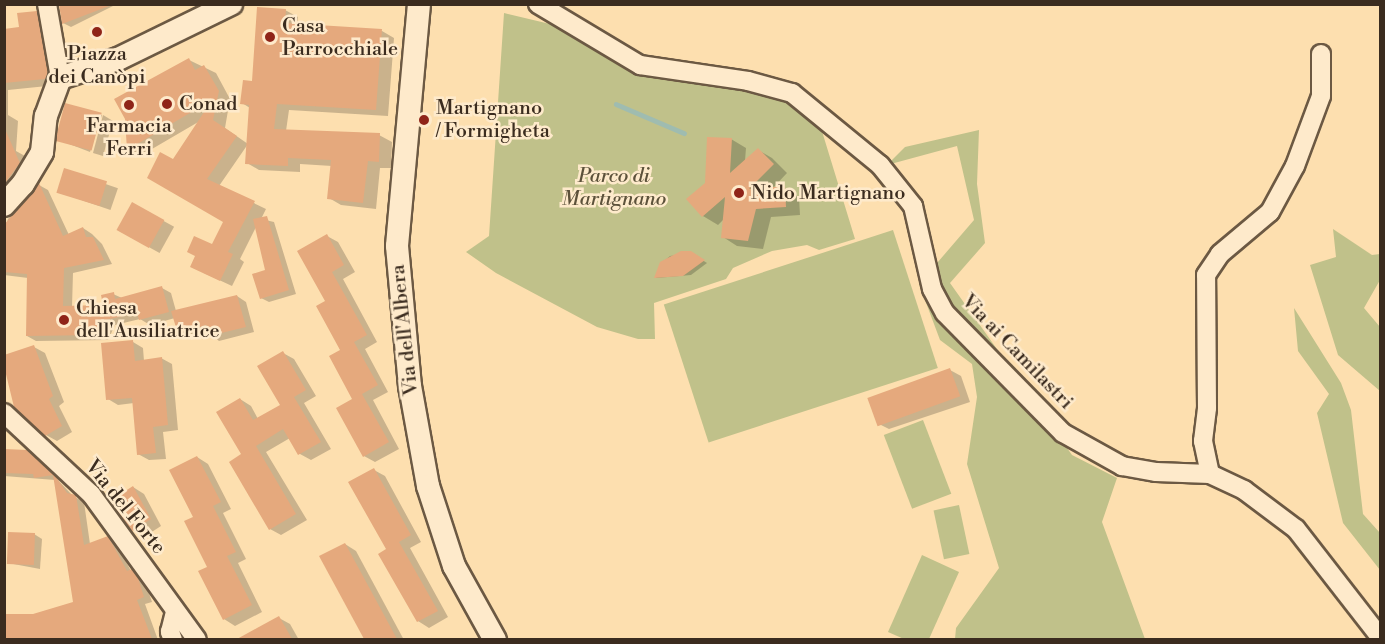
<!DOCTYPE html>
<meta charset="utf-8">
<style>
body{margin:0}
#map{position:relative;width:1385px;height:644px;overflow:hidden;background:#fddfaf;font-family:"Libre Bodoni",serif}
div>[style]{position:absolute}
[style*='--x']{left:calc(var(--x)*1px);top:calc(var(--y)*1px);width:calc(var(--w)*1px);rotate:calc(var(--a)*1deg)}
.green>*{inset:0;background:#c0c18a;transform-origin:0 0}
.shadow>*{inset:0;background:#0003;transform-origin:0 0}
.stream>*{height:4.5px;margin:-2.25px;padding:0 2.25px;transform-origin:2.25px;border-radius:2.25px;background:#9fbcb0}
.building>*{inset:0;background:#e5a97d;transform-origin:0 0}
.roads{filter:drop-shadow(2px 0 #6c5943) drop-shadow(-2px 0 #6c5943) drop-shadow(0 2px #6c5943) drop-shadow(0 -2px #6c5943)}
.minor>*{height:18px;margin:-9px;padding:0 9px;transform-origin:9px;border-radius:9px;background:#feeacb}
.tertiary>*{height:22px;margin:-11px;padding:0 11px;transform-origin:11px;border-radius:11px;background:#feeacb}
.dots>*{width:16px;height:16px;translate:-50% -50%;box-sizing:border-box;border:3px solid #feeacb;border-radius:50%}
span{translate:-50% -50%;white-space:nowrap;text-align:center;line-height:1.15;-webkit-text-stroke:5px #feeacb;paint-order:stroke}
.poi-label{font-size:20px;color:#3b2c1f}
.left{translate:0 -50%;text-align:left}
.park-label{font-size:20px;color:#5c513a;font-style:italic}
.street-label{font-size:20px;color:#3b2c1f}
.frame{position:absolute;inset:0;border:6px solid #3b2c1f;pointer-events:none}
</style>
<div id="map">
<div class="green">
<i style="clip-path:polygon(504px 13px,550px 24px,625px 64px,775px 95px,821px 128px,855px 239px,819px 250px,807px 245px,772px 251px,733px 268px,726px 279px,654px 303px,655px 339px,638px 339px,597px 327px,496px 273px,466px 252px,489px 236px)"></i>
<i style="clip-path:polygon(979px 130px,977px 184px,985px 243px,950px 283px,1072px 455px,1117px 478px,1102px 522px,1145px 639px,955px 639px,956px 628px,999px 568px,967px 464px,977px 397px,972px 364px,940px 340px,919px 284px,974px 220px,957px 146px,887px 165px,905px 147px)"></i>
<i style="clip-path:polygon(1333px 229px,1372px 255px,1380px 254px,1380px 280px,1364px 308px,1380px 327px,1380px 391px,1338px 355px,1310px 265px,1336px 257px)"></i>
<i style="left:893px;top:230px;width:145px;height:241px;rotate:72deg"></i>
<i style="clip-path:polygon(1294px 308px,1341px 383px,1351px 410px,1363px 514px,1380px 533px,1380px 570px,1343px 523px,1317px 413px,1329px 394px,1298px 351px)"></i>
<i style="left:923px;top:420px;width:79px;height:42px;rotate:69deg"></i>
<i style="left:959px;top:505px;width:50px;height:26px;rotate:78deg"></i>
<i style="clip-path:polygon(922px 555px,959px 572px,929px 639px,904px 639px,888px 632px)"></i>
</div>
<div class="shadow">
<i style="clip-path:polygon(60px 4px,117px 4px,71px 27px,63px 23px)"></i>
<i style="clip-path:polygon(285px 10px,298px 17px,297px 25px,382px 31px,394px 38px,388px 116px,289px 110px,286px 131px,379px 135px,392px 142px,391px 168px,380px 168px,376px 209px,341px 205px,329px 198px,332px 166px,300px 164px,300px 172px,259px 170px,247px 163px,250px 108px,242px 103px)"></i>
<i style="clip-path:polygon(36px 12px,49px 19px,57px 85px,8px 90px,8px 115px,18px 121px,16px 151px,25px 156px,31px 171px,4px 192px,4px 29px,21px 29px)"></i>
<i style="clip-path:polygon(189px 60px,216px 73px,230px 99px,225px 128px,248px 144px,219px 186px,266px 209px,261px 219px,274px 222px,296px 294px,269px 302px,261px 298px,267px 271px,256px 227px,240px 259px,244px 262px,232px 286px,204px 273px,225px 222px,173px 161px,200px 121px,140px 156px,128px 149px)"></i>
<i style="clip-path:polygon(66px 105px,102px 115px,90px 152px,59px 140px)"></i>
<i style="clip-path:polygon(103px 115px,113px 121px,103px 156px,93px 153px)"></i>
<i style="clip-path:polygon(731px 139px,746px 148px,745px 161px,758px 150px,772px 158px,787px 173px,772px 189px,784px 188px,799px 197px,800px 215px,771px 217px,763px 249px,737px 246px,723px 237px,724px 219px,718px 225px,703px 216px,707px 184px)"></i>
<i style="left:65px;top:170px;width:56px;height:23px;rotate:19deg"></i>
<i style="clip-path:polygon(39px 185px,48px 190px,69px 235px,83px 228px,92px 234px,102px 244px,112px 264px,73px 273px,72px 307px,105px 306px,113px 294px,122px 298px,162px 288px,171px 293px,176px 311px,237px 296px,246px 302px,254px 332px,219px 341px,209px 332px,188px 338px,179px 333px,175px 318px,150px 325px,140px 319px,115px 325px,108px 340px,36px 341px,27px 336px,28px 278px,4px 275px,4px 230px,8px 219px)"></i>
<i style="left:133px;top:204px;width:47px;height:30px;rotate:29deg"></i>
<i style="clip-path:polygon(327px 236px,338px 242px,355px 272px,343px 279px,377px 342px,365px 349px,388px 392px,373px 400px,399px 449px,375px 462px,364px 456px,354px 400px,327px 302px)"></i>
<i style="clip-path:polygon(691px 253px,707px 263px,691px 275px,656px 278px,662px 263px,670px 256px)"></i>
<i style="clip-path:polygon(133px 342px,143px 348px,144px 361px,161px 358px,172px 364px,178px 430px,163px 432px,166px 459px,149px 460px,138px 454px,134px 403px,118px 405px,108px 399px)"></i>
<i style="clip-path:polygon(34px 347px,45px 353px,64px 402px,59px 406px,72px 432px,57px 441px,46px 435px)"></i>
<i style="clip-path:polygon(283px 353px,294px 359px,316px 396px,304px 403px,331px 449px,311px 460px,300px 454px,290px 438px,266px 452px,307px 520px,281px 535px,270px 529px,243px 455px,240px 399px,251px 406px,258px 419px,282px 405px)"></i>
<i style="clip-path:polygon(950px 370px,961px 376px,970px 402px,889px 429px,877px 423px)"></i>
<i style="clip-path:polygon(4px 451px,27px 452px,36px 457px,73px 496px,84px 502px,90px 544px,108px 538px,116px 543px,131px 571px,146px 584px,152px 602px,145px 604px,158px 640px,4px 640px,4px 616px,33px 615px,75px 603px,55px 480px,4px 476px)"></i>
<i style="clip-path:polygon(197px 457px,208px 464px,231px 509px,223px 513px,246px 559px,238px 563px,262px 612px,235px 626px,224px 619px,195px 517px)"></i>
<i style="clip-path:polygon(374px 470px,385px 476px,421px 542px,410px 548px,448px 617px,429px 628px,418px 621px,388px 550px)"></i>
<i style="clip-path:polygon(133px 487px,144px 494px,161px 526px,144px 537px,133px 530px)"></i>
<i style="clip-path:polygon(34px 534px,42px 539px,40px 569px,8px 563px)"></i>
<i style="clip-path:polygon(345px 544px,356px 551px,404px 640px,366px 640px,322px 557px)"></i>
<i style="clip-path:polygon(279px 618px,290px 624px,299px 640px,257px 640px,253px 632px)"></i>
</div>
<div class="stream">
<i style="--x:616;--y:104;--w:74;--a:23.1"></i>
</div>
<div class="building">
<i style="clip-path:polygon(59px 4px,109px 4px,109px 6px,62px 24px)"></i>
<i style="clip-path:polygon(257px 7px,286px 9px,285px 23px,382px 29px,376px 110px,277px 104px,274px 129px,380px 133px,379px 162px,368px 161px,363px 203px,327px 199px,331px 160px,288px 158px,288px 166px,245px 164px,249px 105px,240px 104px,243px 80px,252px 81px)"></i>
<i style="clip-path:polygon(37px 11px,48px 73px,45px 79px,4px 83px,4px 29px,19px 27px,17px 13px)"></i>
<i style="clip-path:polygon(189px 58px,195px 70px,204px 65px,219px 91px,213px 120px,237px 136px,207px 179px,255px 201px,228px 252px,233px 254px,220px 281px,190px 267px,195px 256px,187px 252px,194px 236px,212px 244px,223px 222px,147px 178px,160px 152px,173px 159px,212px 100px,127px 150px,125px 119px,114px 99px)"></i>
<i style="left:65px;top:103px;width:38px;height:39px;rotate:15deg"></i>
<i style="clip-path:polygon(4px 127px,20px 163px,4px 184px)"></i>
<i style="clip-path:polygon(707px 137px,732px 138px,730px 173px,758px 148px,774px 164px,749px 189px,785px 186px,786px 207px,756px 209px,748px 241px,721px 238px,725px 197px,702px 217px,686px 199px,705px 183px)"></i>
<i style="left:64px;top:168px;width:45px;height:26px;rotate:17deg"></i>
<i style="clip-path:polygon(39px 183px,63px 236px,83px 227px,86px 237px,93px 237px,104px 260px,64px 268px,63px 306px,103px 305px,101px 295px,114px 292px,115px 299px,162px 286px,169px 312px,139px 320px,137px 313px,105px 320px,98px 335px,26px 336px,27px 274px,4px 272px,4px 225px)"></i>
<i style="left:132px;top:202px;width:37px;height:32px;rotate:29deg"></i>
<i style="clip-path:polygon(267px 216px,289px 290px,260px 299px,252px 274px,265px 270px,253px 219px)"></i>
<i style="clip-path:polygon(327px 234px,344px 265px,332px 272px,367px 335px,354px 342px,378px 385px,362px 394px,389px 442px,363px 457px,336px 408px,352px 399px,329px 356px,340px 350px,316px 306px,325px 301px,297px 251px)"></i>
<i style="clip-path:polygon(681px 251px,691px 251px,705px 260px,683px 276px,654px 278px,660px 262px)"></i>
<i style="clip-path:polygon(237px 295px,246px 327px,209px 336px,206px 325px,178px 334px,171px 311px)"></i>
<i style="clip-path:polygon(133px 340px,135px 361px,162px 357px,168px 425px,153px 427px,156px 453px,137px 455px,132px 398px,106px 400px,101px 343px)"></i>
<i style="clip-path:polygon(34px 345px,53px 396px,49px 399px,62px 426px,45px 436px,14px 407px,4px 366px,4px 355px)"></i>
<i style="clip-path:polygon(283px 351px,306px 390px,294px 397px,321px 442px,298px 455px,283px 429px,256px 446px,296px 514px,269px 530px,229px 462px,241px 454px,216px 412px,240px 398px,253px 420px,280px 405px,257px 366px)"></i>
<i style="left:950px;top:368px;width:30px;height:88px;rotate:70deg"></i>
<i style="clip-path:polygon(4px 449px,27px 450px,56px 477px,67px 493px,76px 495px,84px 545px,108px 536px,127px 571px,132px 569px,138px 578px,144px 597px,137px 600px,152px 639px,4px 639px,4px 614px,33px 614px,73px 602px,53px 475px,34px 478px,33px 474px,4px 473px)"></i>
<i style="clip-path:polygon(197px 456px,221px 502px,213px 506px,236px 552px,227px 556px,252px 605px,223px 620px,198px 571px,207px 567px,184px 521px,193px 517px,169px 470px)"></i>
<i style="clip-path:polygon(374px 468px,411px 535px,399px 542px,438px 611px,417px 622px,378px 554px,386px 549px,348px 482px)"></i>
<i style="clip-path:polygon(133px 486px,151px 519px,132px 531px,110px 501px)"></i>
<i style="left:8px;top:532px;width:27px;height:32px;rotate:2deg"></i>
<i style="clip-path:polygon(345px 543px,397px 639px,364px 639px,319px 556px)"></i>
<i style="clip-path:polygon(279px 616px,292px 639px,237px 639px,257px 628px)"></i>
</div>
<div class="roads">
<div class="minor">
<i style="--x:47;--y:4;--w:75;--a:80"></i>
<i style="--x:538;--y:4;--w:119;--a:30.9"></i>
<i style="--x:640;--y:65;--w:109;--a:8.4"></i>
<i style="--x:748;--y:81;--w:46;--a:15.3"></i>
<i style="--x:792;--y:93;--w:114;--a:39.3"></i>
<i style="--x:880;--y:165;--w:53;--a:51.2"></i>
<i style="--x:913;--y:206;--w:85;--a:77.1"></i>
<i style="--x:932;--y:289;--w:27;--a:62"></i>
<i style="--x:945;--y:313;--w:168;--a:45.5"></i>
<i style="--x:1063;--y:433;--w:68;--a:29.2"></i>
<i style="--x:1122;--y:466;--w:35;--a:10"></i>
<i style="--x:1156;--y:472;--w:54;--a:2.1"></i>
<i style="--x:1210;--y:474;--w:38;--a:25"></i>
<i style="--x:1244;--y:490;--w:65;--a:36.9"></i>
<i style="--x:1296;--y:529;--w:137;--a:52.1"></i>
<i style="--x:4;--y:413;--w:119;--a:43"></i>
<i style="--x:91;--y:494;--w:180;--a:54"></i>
<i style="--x:1210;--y:474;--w:34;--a:-102"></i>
<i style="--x:1203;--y:441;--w:33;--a:-83"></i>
<i style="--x:1207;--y:408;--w:133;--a:-90.4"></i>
<i style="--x:1206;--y:275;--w:25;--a:-56"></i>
<i style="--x:1220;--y:254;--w:65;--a:-40"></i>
<i style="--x:1270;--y:212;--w:52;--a:-61.5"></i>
<i style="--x:1295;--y:166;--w:75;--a:-69.6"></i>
<i style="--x:1321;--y:96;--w:42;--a:-90"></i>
<i style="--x:173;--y:640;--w:9;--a:-111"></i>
<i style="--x:170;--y:632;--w:21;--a:-76"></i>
</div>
<div class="tertiary">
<i style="--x:419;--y:4;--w:243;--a:95.2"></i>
<i style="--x:397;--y:246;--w:141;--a:84.7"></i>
<i style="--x:410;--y:386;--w:102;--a:79.8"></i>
<i style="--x:428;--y:486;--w:84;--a:72"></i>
<i style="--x:454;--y:566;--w:85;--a:61"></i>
<i style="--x:4;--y:205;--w:28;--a:-48"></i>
<i style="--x:23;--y:184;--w:37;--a:-59"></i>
<i style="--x:42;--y:152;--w:36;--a:-84"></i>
<i style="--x:46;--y:116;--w:40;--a:-69.8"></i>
<i style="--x:60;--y:78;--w:61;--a:-18.1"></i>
<i style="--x:118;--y:59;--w:126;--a:-26"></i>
</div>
</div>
<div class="dots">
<i style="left:97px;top:32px;background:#8f2418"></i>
<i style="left:270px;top:37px;background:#8f2418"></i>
<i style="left:167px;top:104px;background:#8f2418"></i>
<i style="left:129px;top:105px;background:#8f2418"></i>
<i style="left:424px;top:120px;background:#8f2418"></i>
<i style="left:739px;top:193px;background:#8f2418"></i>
<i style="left:64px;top:320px;background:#8f2418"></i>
</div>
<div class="poi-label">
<span class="left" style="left:282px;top:38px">Casa<br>Parrocchiale</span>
<span style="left:97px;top:66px">Piazza<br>dei Canòpi</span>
<span class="left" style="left:179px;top:104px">Conad</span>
<span class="left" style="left:436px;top:120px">Martignano<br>/ Formigheta</span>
<span style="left:129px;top:138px">Farmacia<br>Ferri</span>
<span class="left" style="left:751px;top:193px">Nido Martignano</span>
<span class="left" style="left:76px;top:320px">Chiesa<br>dell'Ausiliatrice</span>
</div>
<div class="park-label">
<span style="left:614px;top:188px">Parco di<br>Martignano</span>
</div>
<div class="street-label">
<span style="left:405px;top:330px;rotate:-96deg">Via dell'Albera</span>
<span style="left:1017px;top:352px;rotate:46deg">Via ai Camilastri</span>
<span style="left:125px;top:507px;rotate:51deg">Via del Forte</span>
</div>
<div class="frame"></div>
</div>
